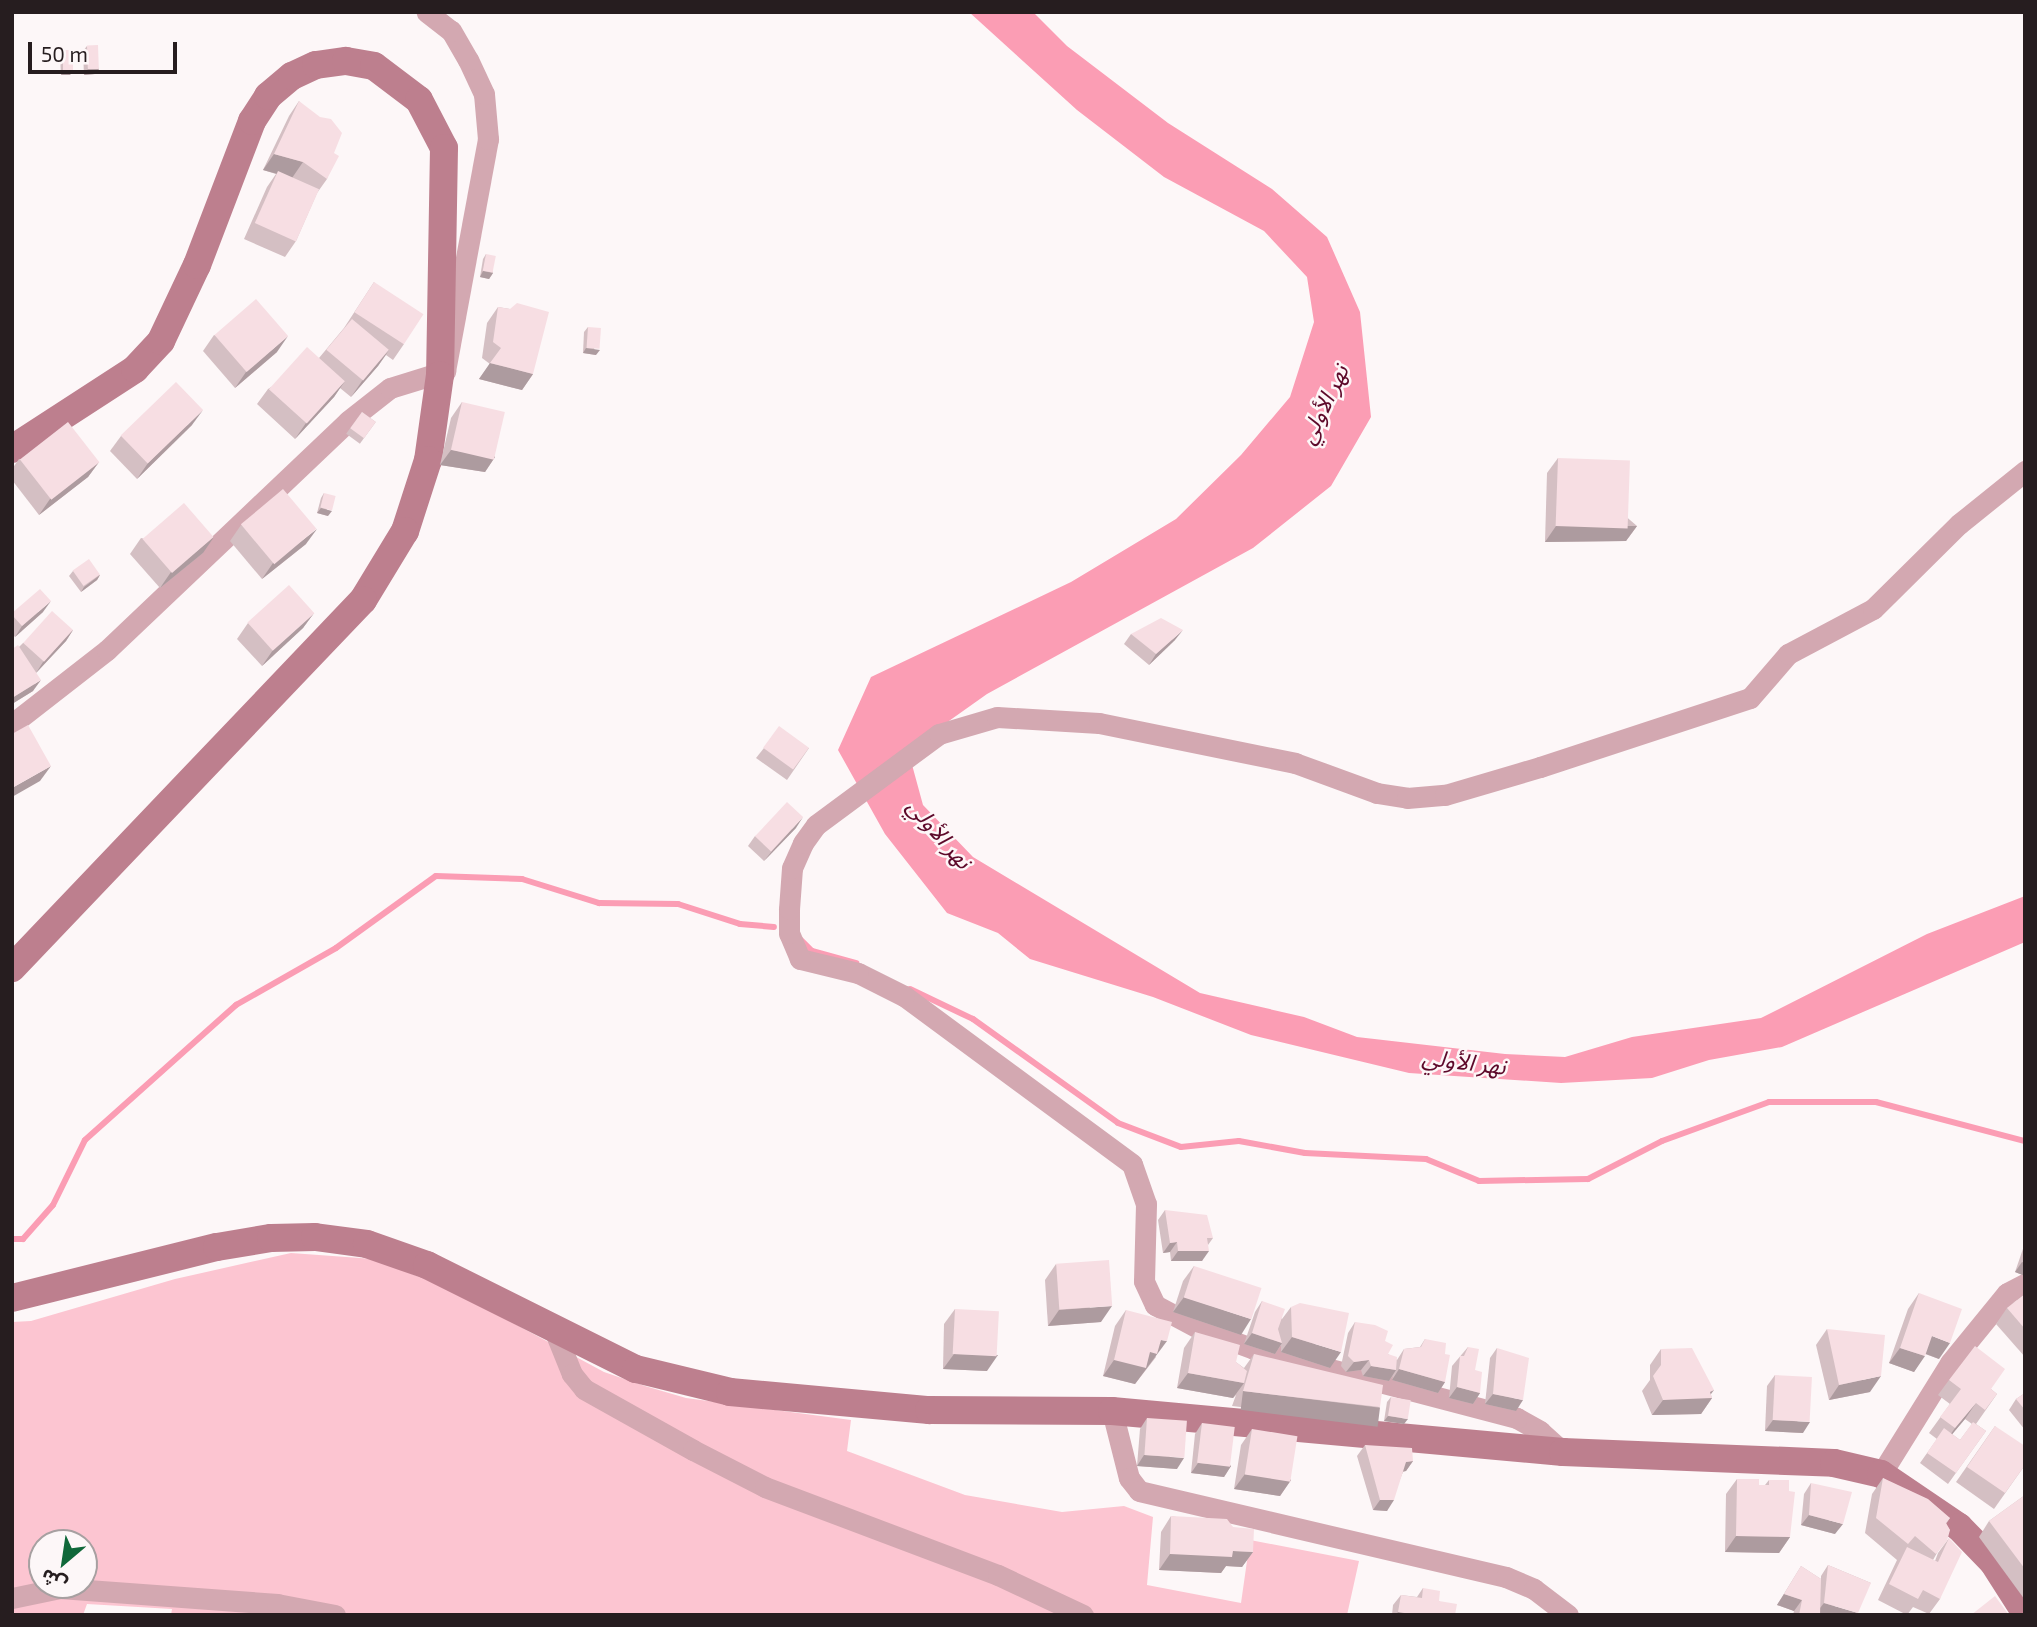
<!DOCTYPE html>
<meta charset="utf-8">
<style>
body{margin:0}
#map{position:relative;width:2037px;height:1627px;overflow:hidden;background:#fdf7f8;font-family:"Exo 2","Noto Sans Arabic",sans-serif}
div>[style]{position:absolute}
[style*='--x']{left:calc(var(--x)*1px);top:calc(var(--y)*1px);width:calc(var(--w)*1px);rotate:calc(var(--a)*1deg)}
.green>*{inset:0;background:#fcc5d1}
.water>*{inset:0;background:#fb9db4}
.stream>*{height:6px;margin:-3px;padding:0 3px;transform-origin:3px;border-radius:3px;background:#fb9db4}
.street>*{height:21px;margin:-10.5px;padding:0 10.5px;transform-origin:10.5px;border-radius:10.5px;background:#d3a8b1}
.secondary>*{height:28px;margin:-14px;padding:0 14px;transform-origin:14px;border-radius:14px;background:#bd7f8e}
.wall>*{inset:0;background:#d4bfc3;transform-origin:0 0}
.shaded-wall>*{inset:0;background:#ad9b9f;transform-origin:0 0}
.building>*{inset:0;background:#f7dee3;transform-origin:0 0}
span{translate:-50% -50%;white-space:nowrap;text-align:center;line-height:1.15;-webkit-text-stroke:5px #fdf7f8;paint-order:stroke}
.water-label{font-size:23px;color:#5d092a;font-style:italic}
.frame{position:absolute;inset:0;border:14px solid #261d1f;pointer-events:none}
.north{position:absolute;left:28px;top:1529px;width:70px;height:70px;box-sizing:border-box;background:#fdf7f8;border:2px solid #a7a0a1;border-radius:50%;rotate:209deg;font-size:19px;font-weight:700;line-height:28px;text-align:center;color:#261d1f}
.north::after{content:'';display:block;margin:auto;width:24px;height:32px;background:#10683a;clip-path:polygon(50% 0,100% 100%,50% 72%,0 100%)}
.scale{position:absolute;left:28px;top:42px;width:149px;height:32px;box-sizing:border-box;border:4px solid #261d1f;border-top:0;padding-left:9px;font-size:21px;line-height:24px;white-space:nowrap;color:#261d1f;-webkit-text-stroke:5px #fdf7f8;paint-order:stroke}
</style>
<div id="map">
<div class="green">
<i style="clip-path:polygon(evenodd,291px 1253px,374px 1259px,450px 1289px,604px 1372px,645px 1386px,686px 1398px,851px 1420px,847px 1451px,965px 1495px,1062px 1512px,1124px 1506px,1153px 1517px,1147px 1585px,1241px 1603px,1250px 1540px,1359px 1561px,1347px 1615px,171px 1615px,172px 1609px,87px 1604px,83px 1615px,12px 1615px,12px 1322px,31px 1321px,175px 1279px,291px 1253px,42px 1543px,84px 1543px,84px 1585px,42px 1585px,42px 1543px)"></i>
</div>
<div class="water">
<i style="clip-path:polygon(969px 12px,1033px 12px,1067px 46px,1168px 123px,1272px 189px,1327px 237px,1360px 312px,1371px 417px,1331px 486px,1253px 548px,987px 694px,908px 750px,923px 805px,973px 857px,1200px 993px,1304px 1017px,1357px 1037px,1505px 1054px,1565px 1057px,1632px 1037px,1761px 1018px,1927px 934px,2025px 896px,2025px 942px,1782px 1047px,1709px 1060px,1652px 1078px,1561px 1083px,1409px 1073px,1251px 1035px,1153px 997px,1030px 959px,998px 933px,947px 913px,885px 834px,838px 750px,871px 677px,1071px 582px,1176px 519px,1241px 455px,1290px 397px,1314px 322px,1307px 277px,1264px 231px,1164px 177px,1077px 110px)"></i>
</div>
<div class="stream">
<i style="--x:800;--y:939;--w:17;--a:45"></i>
<i style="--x:812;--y:951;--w:46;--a:15.3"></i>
<i style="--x:910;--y:989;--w:70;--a:25.5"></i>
<i style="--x:973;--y:1019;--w:178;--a:35.6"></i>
<i style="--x:1118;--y:1123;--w:67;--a:20.9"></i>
<i style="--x:1181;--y:1147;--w:58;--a:-5.9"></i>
<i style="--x:1239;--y:1141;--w:67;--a:10.3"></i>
<i style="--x:1305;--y:1153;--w:121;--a:2.8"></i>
<i style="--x:1426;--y:1159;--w:57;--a:22.5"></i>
<i style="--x:1479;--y:1181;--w:109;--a:-1.1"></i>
<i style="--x:1588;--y:1179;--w:83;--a:-27.2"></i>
<i style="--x:1662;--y:1141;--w:114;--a:-20"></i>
<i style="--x:1769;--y:1102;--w:107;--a:0"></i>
<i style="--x:1876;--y:1102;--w:154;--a:14.7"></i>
<i style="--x:12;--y:1239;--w:11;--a:0"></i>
<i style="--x:23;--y:1239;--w:45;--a:-48.6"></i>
<i style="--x:53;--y:1205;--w:72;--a:-63.8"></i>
<i style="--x:85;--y:1140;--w:203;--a:-41.8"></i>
<i style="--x:236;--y:1005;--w:115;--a:-29.7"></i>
<i style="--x:336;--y:948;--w:123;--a:-35.8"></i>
<i style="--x:436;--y:876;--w:86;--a:2"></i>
<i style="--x:522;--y:879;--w:81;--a:17.3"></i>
<i style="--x:599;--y:903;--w:79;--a:0.7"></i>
<i style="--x:678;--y:904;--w:65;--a:17.9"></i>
<i style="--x:740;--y:924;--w:34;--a:5"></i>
</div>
<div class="street">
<i style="--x:12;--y:724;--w:120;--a:-37.9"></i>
<i style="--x:107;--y:650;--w:332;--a:-43.5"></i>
<i style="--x:348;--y:421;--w:53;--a:-38.2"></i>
<i style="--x:390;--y:388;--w:58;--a:-17.2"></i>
<i style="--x:445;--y:371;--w:236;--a:-79.5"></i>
<i style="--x:488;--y:139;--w:45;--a:-95.1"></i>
<i style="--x:484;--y:94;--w:38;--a:-115"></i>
<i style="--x:468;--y:60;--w:34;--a:-120"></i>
<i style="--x:451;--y:31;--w:31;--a:-142"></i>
<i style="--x:555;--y:1332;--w:45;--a:68"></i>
<i style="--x:572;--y:1374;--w:19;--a:51"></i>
<i style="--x:584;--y:1389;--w:125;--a:29.2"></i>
<i style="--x:693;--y:1450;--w:81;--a:27.2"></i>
<i style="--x:765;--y:1487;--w:249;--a:20.7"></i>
<i style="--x:998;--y:1575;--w:94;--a:25.2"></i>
<i style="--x:1112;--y:1411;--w:69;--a:75.8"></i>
<i style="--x:1129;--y:1478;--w:16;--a:52"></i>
<i style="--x:1139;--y:1491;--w:377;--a:13.2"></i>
<i style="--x:1506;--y:1577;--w:30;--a:23"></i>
<i style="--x:1534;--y:1589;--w:43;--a:37.4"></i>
<i style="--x:1563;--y:1452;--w:31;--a:-138"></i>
<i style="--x:1540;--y:1431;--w:26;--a:-151"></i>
<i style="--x:1517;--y:1418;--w:272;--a:-165.3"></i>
<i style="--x:1254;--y:1349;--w:58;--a:-159.7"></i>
<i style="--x:1200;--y:1329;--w:51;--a:-151.9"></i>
<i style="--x:1155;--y:1305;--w:26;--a:-115"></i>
<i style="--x:1144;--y:1281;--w:77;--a:-88.5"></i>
<i style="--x:1146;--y:1204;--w:42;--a:-109.3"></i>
<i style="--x:1132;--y:1164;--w:283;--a:-143.6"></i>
<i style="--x:904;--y:996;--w:51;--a:-153.4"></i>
<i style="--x:858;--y:973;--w:60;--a:-166.4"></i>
<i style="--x:800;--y:959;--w:28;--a:-113"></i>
<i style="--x:789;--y:933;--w:24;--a:-90"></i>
<i style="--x:789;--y:909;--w:41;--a:-85.8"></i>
<i style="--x:792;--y:868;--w:27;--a:-66"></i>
<i style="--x:803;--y:843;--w:22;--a:-54"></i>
<i style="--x:816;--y:825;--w:153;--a:-36.5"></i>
<i style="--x:939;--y:734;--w:60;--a:-16.3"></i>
<i style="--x:997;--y:717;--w:102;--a:3.4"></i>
<i style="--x:1099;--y:723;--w:200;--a:11.5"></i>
<i style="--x:1295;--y:763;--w:87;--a:20.1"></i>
<i style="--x:1377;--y:793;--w:30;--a:9"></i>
<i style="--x:1407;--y:798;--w:38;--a:-5"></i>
<i style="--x:1445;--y:795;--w:99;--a:-16.4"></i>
<i style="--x:1540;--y:767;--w:221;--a:-18.2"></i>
<i style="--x:1750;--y:698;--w:58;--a:-49.2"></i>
<i style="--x:1788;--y:654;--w:96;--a:-27.9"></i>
<i style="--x:1873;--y:609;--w:121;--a:-44.7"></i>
<i style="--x:1959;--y:524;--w:85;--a:-38.8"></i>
<i style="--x:1881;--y:1474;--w:131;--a:-58.1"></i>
<i style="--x:1950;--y:1363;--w:90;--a:-50.8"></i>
<i style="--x:2007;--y:1293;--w:20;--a:-27"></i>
<i style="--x:12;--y:1598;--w:49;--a:-11.8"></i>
<i style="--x:60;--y:1588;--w:218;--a:4.2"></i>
<i style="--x:277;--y:1604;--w:59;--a:10.7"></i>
</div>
<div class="secondary">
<i style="--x:12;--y:449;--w:147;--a:-33"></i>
<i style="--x:135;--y:369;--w:38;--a:-47"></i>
<i style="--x:161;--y:341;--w:84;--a:-64.7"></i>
<i style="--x:197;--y:265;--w:154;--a:-69.1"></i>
<i style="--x:252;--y:121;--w:30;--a:-57"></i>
<i style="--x:268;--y:96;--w:31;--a:-40"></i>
<i style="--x:292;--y:76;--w:26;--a:-25"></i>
<i style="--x:316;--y:65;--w:30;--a:-8"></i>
<i style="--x:346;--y:61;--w:28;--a:10"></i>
<i style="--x:374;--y:66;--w:56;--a:37.1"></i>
<i style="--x:419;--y:100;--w:54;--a:62.5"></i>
<i style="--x:444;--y:148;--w:227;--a:91"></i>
<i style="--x:440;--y:375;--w:86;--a:98"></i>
<i style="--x:428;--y:460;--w:75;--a:107.9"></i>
<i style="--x:405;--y:531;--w:81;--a:121.3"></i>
<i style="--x:363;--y:600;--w:509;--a:133.65"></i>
<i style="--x:12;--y:1298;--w:211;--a:-14"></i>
<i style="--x:217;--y:1247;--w:55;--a:-9.5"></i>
<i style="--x:271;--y:1238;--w:44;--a:-1.3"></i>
<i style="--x:315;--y:1237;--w:52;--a:7.7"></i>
<i style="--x:367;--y:1244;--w:64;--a:19.3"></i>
<i style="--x:427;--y:1265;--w:233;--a:26.5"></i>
<i style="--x:636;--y:1369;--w:97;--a:13.7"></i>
<i style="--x:730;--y:1392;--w:200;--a:5.2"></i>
<i style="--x:929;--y:1410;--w:183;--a:0.3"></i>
<i style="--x:1112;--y:1411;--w:453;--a:5.2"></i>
<i style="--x:1563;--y:1452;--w:271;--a:2.3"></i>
<i style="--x:1834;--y:1463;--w:48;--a:13.2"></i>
<i style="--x:1881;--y:1474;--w:94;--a:34.2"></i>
<i style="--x:1959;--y:1527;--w:49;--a:45.8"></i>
<i style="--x:1993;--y:1562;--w:59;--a:57.4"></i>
</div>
<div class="wall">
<i style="clip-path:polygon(87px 46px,99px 69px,95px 74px,84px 75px,83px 51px)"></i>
<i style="clip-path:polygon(63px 50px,73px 70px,70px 75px,61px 75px,60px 56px)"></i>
<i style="clip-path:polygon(299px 101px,334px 153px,327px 179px,317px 193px,296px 241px,285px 257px,244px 239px,267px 187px,276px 174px,263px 170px,289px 116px)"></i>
<i style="clip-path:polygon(486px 254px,493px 273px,489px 279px,480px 277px,483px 259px)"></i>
<i style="clip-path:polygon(374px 282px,404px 344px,393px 360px,386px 355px,378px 366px,351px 397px,340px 388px,334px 397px,295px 439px,257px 404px,268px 389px,319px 358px,344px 328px)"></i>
<i style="clip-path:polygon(498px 307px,510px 309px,533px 374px,522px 390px,479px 379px,490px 364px,482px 358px,487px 323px)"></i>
<i style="clip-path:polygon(588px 327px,596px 355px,583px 353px,584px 332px)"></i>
<i style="clip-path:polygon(214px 335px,277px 352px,235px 388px,203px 351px)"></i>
<i style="clip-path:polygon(462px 402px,495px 457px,485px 472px,440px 465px,451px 418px)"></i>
<i style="left:362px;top:412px;width:17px;height:27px;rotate:36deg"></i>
<i style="clip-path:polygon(192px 425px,137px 479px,110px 451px,121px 436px)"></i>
<i style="clip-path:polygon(1558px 458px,1637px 526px,1626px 541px,1545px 542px,1547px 473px)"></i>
<i style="clip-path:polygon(19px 459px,99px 462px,88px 477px,39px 515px,12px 480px,12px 469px)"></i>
<i style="clip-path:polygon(324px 493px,328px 516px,317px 513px,321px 498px)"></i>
<i style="clip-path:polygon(241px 525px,306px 544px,262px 579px,230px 541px)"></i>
<i style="clip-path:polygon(141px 538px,203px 553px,160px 588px,130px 554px)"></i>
<i style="clip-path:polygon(73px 571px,100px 575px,97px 580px,81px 592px,69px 576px)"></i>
<i style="clip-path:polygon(43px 612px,15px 637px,12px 634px,12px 613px)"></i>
<i style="clip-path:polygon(314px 613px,303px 628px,262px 666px,237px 639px,248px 623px)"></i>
<i style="clip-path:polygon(73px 630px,66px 641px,36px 673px,33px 691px,12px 704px,12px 649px,19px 647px,23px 643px)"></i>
<i style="clip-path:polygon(1131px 634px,1175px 640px,1149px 665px,1124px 644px)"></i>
<i style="clip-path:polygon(764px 748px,809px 748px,787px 780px,756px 758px)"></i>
<i style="clip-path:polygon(796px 828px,764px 861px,748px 846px,755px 836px)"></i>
<i style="clip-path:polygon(1165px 1210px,1213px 1238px,1208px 1245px,1202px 1261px,1171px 1261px,1170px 1252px,1163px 1253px,1158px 1220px)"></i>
<i style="clip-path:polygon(2025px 1243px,2025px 1276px,2015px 1272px)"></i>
<i style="clip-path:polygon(1056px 1264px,1101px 1322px,1048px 1326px,1045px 1280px)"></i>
<i style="clip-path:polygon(1194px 1266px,1241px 1335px,1173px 1312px,1183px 1281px)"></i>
<i style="clip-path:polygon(1919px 1293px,1939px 1359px,1925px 1354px,1914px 1372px,1889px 1363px,1908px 1309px)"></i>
<i style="clip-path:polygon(2025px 1294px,2025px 1357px,1996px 1324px,2007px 1308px)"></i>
<i style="clip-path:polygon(1262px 1301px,1282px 1319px,1291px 1307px,1330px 1368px,1281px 1352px,1281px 1345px,1275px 1354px,1244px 1344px,1255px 1312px)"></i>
<i style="clip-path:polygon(955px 1309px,987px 1371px,943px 1369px,944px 1324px)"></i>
<i style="clip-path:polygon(1126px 1310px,1156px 1357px,1135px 1384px,1103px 1376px,1115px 1326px)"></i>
<i style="clip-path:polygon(1355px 1322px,1385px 1341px,1388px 1354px,1397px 1360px,1404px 1349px,1420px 1347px,1425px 1339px,1445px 1354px,1445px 1382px,1438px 1393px,1392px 1380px,1393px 1376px,1389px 1381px,1363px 1376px,1361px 1370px,1346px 1372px,1341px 1366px,1348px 1333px)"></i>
<i style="clip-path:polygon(1827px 1329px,1870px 1392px,1829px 1400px,1816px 1345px)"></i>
<i style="clip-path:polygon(1195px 1332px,1244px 1368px,1254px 1354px,1380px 1407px,1369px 1422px,1232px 1406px,1236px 1395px,1233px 1398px,1177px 1388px,1184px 1348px)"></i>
<i style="clip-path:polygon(1468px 1347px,1475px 1370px,1480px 1393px,1473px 1404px,1449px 1398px,1452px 1366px)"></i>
<i style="clip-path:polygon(1497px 1348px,1516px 1411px,1485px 1404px,1490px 1358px)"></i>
<i style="clip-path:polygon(1661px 1349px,1711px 1395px,1712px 1398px,1701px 1414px,1652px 1415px,1642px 1391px,1650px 1380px,1650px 1365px)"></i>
<i style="clip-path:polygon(1775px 1375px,1803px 1433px,1765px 1431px,1767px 1386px)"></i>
<i style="clip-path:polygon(evenodd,1949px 1380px,1991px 1389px,1997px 1394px,1976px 1424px,1986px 1431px,1948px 1484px,1920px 1463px,1937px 1439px,1929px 1433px,1950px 1404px,1938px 1395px,1949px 1380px,1965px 1419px,1972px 1424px,1960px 1440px,1952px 1434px,1965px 1419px)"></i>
<i style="clip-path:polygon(2025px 1393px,2025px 1430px,2009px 1410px,2016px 1399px)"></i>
<i style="clip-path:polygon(1391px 1397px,1404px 1424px,1384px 1421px,1387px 1402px)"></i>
<i style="clip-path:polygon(1147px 1418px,1177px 1469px,1137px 1466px,1140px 1429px)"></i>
<i style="clip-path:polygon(1202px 1423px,1231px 1466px,1224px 1477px,1191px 1473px,1195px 1434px)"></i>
<i style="clip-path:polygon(1995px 1426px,2025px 1465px,1994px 1509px,1956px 1482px)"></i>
<i style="clip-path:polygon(1252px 1429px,1291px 1480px,1280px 1496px,1234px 1489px,1241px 1445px)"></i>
<i style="clip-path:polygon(1365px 1445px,1413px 1461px,1406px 1471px,1403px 1472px,1387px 1511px,1373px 1510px,1357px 1456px)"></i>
<i style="clip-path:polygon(1883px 1478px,1950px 1518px,1946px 1524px,1950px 1530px,1933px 1560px,1935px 1561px,1938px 1553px,1949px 1538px,1940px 1599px,1929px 1614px,1913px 1607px,1907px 1615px,1878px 1600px,1897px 1560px,1865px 1533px,1872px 1494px)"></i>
<i style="clip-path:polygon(1737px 1479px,1759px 1485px,1765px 1485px,1769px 1480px,1790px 1537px,1779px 1553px,1725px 1552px,1726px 1494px)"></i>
<i style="clip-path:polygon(1811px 1483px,1835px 1534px,1801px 1525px,1804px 1494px)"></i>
<i style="clip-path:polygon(2025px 1495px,2025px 1600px,1979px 1537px,1989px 1521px)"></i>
<i style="clip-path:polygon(1171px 1516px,1233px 1527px,1253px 1552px,1242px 1567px,1226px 1566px,1221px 1573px,1159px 1570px,1161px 1532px)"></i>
<i style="clip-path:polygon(1828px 1565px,1871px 1583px,1820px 1615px,1793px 1615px,1794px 1611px,1777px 1605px,1801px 1566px,1821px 1579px,1821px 1576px)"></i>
<i style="clip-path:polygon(1423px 1588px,1439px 1601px,1455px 1615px,1392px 1615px,1393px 1605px,1401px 1595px,1417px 1597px)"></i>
</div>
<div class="shaded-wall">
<i style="clip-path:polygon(88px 69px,99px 69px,95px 74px,84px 75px)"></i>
<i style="clip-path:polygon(64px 70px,73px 70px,70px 75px,61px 75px)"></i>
<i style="clip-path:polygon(274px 154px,303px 162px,292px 178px,263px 170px)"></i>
<i style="clip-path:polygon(483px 271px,493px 273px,489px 279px,480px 277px)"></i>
<i style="clip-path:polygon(288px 336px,277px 352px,235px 388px,246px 372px)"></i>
<i style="clip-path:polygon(586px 348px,600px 350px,596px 355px,583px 353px)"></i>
<i style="clip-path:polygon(389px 350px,378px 366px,351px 397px,362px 381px)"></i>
<i style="clip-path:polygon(490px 363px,533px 374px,522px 390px,479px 379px)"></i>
<i style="clip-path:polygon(345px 381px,334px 397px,295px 439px,306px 423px)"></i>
<i style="clip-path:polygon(203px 410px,192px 425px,137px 479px,148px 463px)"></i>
<i style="clip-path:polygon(451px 450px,495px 457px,485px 472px,440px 465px)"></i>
<i style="clip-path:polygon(99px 462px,88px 477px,39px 515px,50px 499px)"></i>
<i style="clip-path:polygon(321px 508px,332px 511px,328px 516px,317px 513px)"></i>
<i style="clip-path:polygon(1556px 526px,1637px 526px,1626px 541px,1545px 542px)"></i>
<i style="clip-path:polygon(317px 529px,306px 544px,262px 579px,273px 563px)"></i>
<i style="clip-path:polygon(214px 537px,203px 553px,160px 588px,171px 572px)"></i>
<i style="clip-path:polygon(100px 575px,97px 580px,81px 592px,84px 587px)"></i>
<i style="clip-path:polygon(51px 601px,43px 612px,15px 637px,22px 626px)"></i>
<i style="clip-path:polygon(314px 613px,303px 628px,262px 666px,273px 650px)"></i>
<i style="clip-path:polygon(73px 630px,66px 641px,36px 673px,43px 662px)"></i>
<i style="clip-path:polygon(1183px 630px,1175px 640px,1149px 665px,1156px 654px)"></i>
<i style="clip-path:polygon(41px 680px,33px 691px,12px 704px,12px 698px)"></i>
<i style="clip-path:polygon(51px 766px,40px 781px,12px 797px,12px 788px)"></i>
<i style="clip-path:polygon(803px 817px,796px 828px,764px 861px,772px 851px)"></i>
<i style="clip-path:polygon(1177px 1242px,1170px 1252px,1163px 1253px,1170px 1243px)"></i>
<i style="clip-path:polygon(1178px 1251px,1209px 1251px,1202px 1261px,1171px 1261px)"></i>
<i style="clip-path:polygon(2022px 1262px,2025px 1263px,2025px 1276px,2015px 1272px)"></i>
<i style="clip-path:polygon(1184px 1297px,1251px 1319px,1241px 1335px,1173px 1312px)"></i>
<i style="clip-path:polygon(1112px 1306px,1101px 1322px,1048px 1326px,1059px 1310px)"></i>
<i style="clip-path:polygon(1252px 1333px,1282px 1343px,1275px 1354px,1244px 1344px)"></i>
<i style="clip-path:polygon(1932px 1336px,1950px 1343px,1939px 1359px,1921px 1352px)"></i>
<i style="clip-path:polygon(1292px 1337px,1341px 1352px,1330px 1368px,1281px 1352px)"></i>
<i style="clip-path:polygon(1161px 1340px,1167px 1341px,1135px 1384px,1103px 1376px,1114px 1360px)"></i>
<i style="clip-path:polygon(1900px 1348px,1925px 1356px,1914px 1372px,1889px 1363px)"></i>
<i style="clip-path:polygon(954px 1354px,998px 1355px,987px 1371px,943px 1369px)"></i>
<i style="clip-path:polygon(1369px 1360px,1361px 1370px,1346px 1372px,1354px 1362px)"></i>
<i style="clip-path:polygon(1371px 1366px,1396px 1370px,1389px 1381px,1363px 1376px)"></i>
<i style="clip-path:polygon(1399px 1369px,1445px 1382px,1438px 1393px,1392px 1380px)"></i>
<i style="clip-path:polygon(1188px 1373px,1244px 1383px,1233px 1398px,1177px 1388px)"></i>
<i style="clip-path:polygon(1881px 1376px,1870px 1392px,1829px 1400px,1839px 1385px)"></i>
<i style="clip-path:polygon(1457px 1387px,1480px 1393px,1473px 1404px,1449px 1398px)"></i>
<i style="clip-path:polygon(1714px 1390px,1708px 1398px,1712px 1398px,1701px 1414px,1652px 1415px,1663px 1400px)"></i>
<i style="left:1243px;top:1391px;width:138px;height:19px;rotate:7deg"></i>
<i style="clip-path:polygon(1493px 1394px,1523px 1400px,1516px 1411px,1485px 1404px)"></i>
<i style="clip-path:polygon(1976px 1403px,1965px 1419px,1944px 1444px,1955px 1428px)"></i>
<i style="clip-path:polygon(1388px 1416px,1408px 1419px,1404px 1424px,1384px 1421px)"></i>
<i style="clip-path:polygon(1773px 1420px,1810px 1422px,1803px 1433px,1765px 1431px)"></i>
<i style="clip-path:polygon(1144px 1455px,1184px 1458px,1177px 1469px,1137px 1466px)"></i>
<i style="clip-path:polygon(1413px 1461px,1406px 1471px,1398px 1472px,1406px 1462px)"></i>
<i style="clip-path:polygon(1198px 1463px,1231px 1466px,1224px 1477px,1191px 1473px)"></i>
<i style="clip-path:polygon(1245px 1474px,1291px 1480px,1280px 1496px,1234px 1489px)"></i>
<i style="clip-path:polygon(1380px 1500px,1394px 1500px,1387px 1511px,1373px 1510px)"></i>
<i style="clip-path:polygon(1809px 1515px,1843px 1524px,1835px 1534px,1801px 1525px)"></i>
<i style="clip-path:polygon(1736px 1536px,1790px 1537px,1779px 1553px,1725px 1552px)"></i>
<i style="clip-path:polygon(1233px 1551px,1253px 1552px,1242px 1567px,1226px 1566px,1221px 1573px,1159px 1570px,1170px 1554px)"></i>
<i style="clip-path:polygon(1784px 1594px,1802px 1600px,1794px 1611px,1777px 1605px)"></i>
<i style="clip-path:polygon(1824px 1603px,1858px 1613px,1857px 1615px,1822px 1615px,1816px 1613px)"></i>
<i style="clip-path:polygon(1398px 1612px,1418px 1615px,1396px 1615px)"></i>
</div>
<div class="building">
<i style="left:98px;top:45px;width:24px;height:11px;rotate:88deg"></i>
<i style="left:63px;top:50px;width:10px;height:20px"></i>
<i style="clip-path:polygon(299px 101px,320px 117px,331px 119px,342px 133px,334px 153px,339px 156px,327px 179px,303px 162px,274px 154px)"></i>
<i style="left:278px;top:171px;width:45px;height:57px;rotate:24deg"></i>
<i style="left:486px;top:254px;width:10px;height:17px;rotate:11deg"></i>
<i style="left:374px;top:282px;width:59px;height:36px;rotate:33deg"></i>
<i style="left:256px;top:299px;width:49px;height:55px;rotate:49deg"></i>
<i style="clip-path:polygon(517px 303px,549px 312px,533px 374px,490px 363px,501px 348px,493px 342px,498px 307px,510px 309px)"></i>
<i style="left:352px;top:319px;width:48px;height:40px;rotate:40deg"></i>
<i style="left:588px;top:327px;width:13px;height:21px;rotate:4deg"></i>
<i style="left:307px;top:347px;width:51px;height:57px;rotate:42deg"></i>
<i style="left:176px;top:382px;width:39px;height:77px;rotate:46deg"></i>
<i style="left:462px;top:402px;width:44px;height:49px;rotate:13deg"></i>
<i style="left:362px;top:412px;width:17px;height:20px;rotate:36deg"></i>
<i style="left:68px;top:422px;width:51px;height:61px;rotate:52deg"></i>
<i style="left:1558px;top:458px;width:72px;height:68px;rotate:2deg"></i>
<i style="left:283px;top:489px;width:52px;height:55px;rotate:50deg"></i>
<i style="left:324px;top:493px;width:12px;height:15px;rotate:14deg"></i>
<i style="left:184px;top:503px;width:45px;height:55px;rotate:49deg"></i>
<i style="left:89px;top:559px;width:19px;height:20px;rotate:55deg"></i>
<i style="left:289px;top:585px;width:38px;height:56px;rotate:48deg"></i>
<i style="clip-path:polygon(40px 589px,51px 601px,22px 626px,12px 615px,12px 613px)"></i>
<i style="left:52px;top:611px;width:28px;height:43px;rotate:42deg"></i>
<i style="clip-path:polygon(1161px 618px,1183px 630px,1156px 654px,1131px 634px)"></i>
<i style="clip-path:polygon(18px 645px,41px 680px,12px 698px,12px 649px)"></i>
<i style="clip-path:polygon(28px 725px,51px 766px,12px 788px,12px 734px)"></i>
<i style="left:779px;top:726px;width:37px;height:27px;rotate:36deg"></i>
<i style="left:787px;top:802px;width:22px;height:47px;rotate:43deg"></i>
<i style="clip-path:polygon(1165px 1210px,1207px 1215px,1213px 1238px,1207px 1238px,1209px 1251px,1178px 1251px,1177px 1242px,1170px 1243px)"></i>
<i style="left:1109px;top:1260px;width:46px;height:53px;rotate:86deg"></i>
<i style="left:1194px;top:1266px;width:71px;height:33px;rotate:18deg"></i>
<i style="clip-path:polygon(1919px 1293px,1962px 1309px,1950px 1343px,1932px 1336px,1925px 1356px,1900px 1348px)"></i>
<i style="clip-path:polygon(2025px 1294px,2025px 1329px,2007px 1308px)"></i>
<i style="clip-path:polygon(1262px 1301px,1285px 1309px,1278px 1329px,1282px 1343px,1252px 1333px)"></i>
<i style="clip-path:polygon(1300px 1303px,1349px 1313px,1341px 1352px,1292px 1337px,1291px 1307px)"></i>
<i style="left:955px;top:1309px;width:44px;height:45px;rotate:3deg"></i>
<i style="clip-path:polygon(1126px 1310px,1172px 1322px,1167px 1341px,1161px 1340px,1157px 1354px,1150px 1352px,1146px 1368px,1114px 1360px)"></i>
<i style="clip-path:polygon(1355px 1322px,1375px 1325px,1388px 1331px,1385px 1341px,1393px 1345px,1388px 1354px,1397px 1357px,1396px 1370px,1371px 1366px,1369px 1360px,1354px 1362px,1348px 1356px)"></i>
<i style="clip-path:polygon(1827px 1329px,1885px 1335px,1881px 1376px,1839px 1385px)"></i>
<i style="clip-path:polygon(1195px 1332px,1240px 1345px,1236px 1362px,1247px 1371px,1244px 1383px,1188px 1373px)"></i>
<i style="clip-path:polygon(1425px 1339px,1446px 1343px,1445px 1354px,1450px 1355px,1445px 1382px,1399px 1369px,1404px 1349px,1421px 1347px)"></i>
<i style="clip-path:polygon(1975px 1346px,2005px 1369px,1991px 1389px,1997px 1394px,1985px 1410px,1976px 1403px,1955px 1428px,1940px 1417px,1961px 1389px,1949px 1380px)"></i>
<i style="clip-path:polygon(1468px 1347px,1479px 1349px,1475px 1370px,1482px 1372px,1480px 1393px,1457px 1387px,1460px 1356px,1464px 1356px)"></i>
<i style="clip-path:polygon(1497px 1348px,1529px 1358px,1523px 1400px,1493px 1394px)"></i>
<i style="clip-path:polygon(1692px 1348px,1714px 1390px,1710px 1392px,1712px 1398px,1663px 1400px,1653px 1376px,1661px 1365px,1661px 1349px)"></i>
<i style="clip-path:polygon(1254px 1354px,1383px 1385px,1380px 1407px,1243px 1391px)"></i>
<i style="left:1775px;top:1375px;width:37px;height:45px;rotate:3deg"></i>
<i style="clip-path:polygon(2025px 1393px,2025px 1410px,2016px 1399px)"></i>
<i style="left:1391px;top:1397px;width:20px;height:19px;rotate:9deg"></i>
<i style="left:1147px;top:1418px;width:40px;height:37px;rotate:4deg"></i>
<i style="clip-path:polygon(1973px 1422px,1986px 1431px,1956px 1473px,1927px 1453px,1944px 1428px,1960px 1440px)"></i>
<i style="left:1202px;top:1423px;width:33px;height:40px;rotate:7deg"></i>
<i style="clip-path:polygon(1995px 1426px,2025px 1446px,2025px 1465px,2005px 1493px,1967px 1467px)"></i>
<i style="left:1252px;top:1429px;width:46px;height:46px;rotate:9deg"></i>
<i style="clip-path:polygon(1365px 1445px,1412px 1448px,1413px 1461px,1406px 1462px,1394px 1500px,1380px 1500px)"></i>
<i style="clip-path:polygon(1883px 1478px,1928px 1499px,1950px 1518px,1946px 1523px,1950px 1530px,1947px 1541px,1936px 1554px,1915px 1536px,1908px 1544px,1876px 1518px)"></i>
<i style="clip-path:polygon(1737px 1479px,1759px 1479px,1759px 1485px,1769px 1485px,1769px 1480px,1789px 1480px,1789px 1491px,1795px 1492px,1790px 1537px,1736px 1536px)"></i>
<i style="clip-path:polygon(1811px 1483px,1852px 1492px,1843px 1524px,1809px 1515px)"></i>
<i style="clip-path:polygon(2025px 1495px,2025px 1569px,1989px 1521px)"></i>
<i style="clip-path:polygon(1171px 1516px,1227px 1519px,1233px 1527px,1254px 1529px,1253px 1552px,1233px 1551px,1232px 1557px,1170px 1554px)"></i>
<i style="clip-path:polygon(1949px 1538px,1962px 1552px,1940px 1599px,1923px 1590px,1918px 1599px,1889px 1584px,1907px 1547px,1938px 1562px)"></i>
<i style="clip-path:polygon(1828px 1565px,1871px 1583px,1858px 1613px,1824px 1603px)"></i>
<i style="clip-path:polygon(1801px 1566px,1821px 1579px,1820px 1615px,1799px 1615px,1802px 1600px,1784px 1594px)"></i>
<i style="clip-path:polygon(1423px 1588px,1440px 1591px,1439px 1601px,1457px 1604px,1455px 1615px,1418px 1615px,1398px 1612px,1401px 1595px,1422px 1598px)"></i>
<i style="clip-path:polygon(1995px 1596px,2009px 1615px,1971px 1615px)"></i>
</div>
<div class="water-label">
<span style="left:1323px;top:404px;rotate:-64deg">نهر الأولي</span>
<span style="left:940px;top:833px;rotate:49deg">نهر الأولي</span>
<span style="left:1464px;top:1061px;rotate:7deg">نهر الأولي</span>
</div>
<div class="frame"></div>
<div class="north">ش</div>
<div class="scale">50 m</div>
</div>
